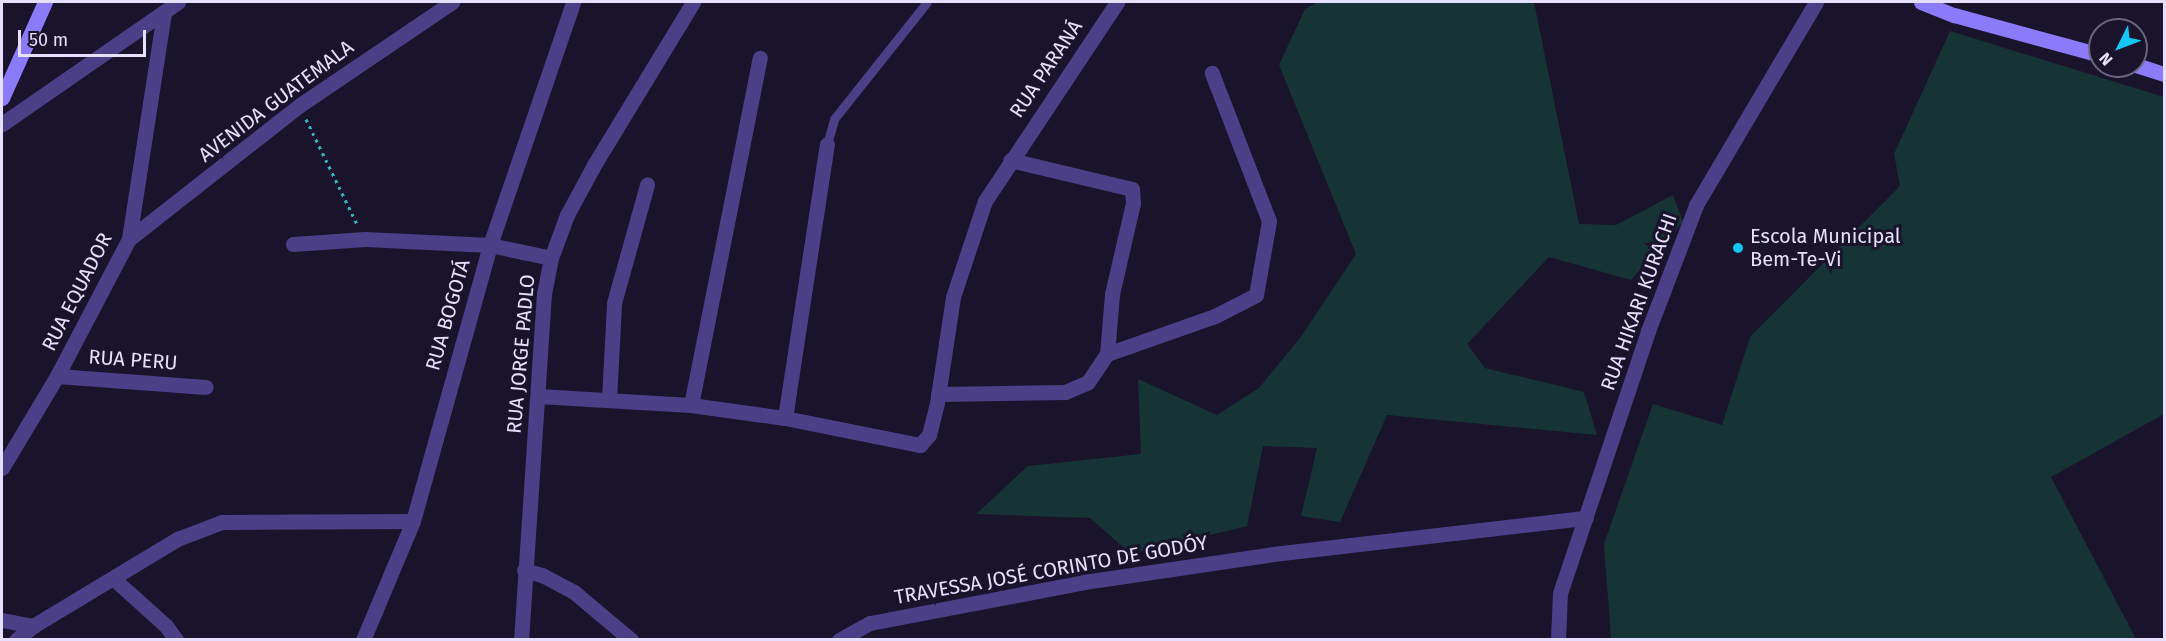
<!DOCTYPE html>
<meta charset="utf-8">
<style>
body{margin:0}
#map{position:relative;width:2166px;height:641px;overflow:hidden;background:#1a132c;font-family:"Fira Sans",sans-serif}
div>[style]{position:absolute}
[style*='--x']{left:calc(var(--x)*1px);top:calc(var(--y)*1px);width:calc(var(--w)*1px);rotate:calc(var(--a)*1deg)}
.green>*{inset:0;background:#163336}
.path>*{height:3px;margin-top:-1.5px;transform-origin:0;background:repeating-linear-gradient(90deg,#37b3ba 0 3px,transparent 0 7.5px)}
.lane>*{height:9px;margin:-4.5px;padding:0 4.5px;transform-origin:4.5px;border-radius:4.5px;background:#4b4088}
.street>*{height:15px;margin:-7.5px;padding:0 7.5px;transform-origin:7.5px;border-radius:7.5px;background:#4b4088}
.secondary>*{height:15px;margin:-7.5px;padding:0 7.5px;transform-origin:7.5px;border-radius:7.5px;background:#8c7bf9}
.dots>*{width:16px;height:16px;translate:-50% -50%;box-sizing:border-box;border:3px solid #1a132c;border-radius:50%}
span{translate:-50% -50%;white-space:nowrap;text-align:center;line-height:1.15;-webkit-text-stroke:6px #1a132c;paint-order:stroke}
.street-label{font-size:20px;color:#e6dffe}
.poi-label{font-size:20px;color:#e6dffe}
.left{translate:0 -50%;text-align:left}
.frame{position:absolute;inset:0;border:3px solid #e6dffe;pointer-events:none}
.north{position:absolute;left:2088px;top:18px;width:60px;height:60px;box-sizing:border-box;background:#1a132c;border:2px solid #6c6580;border-radius:50%;rotate:228deg;font-size:16px;font-weight:700;line-height:24px;text-align:center;color:#e6dffe}
.north::after{content:'';display:block;margin:auto;width:21px;height:27px;background:#14c6f4;clip-path:polygon(50% 0,100% 100%,50% 72%,0 100%)}
.scale{position:absolute;left:18px;top:30px;width:128px;height:27px;box-sizing:border-box;border:3px solid #e6dffe;border-top:0;padding-left:8px;font-size:18px;line-height:21px;white-space:nowrap;color:#e6dffe;-webkit-text-stroke:4px #1a132c;paint-order:stroke}
</style>
<div id="map">
<div class="green">
<i style="clip-path:polygon(1318px 2px,1534px 2px,1579px 224px,1616px 225px,1673px 195px,1683px 222px,1631px 280px,1549px 257px,1467px 344px,1485px 368px,1584px 392px,1597px 435px,1387px 415px,1340px 522px,1301px 516px,1317px 448px,1263px 446px,1247px 526px,1131px 554px,1090px 518px,976px 514px,1028px 466px,1141px 454px,1138px 379px,1217px 415px,1259px 388px,1300px 338px,1356px 254px,1279px 65px,1305px 9px)"></i>
<i style="clip-path:polygon(1950px 31px,2164px 97px,2164px 414px,2051px 477px,2136px 639px,1611px 639px,1604px 544px,1653px 404px,1722px 425px,1750px 337px,1900px 186px,1894px 154px)"></i>
</div>
<div class="path">
<i style="--x:306;--y:119;--w:117;--a:64.1"></i>
</div>
<div class="lane">
<i style="--x:827;--y:144;--w:26;--a:-74"></i>
<i style="--x:834;--y:119;--w:149;--a:-51.5"></i>
</div>
<div class="street">
<i style="--x:2;--y:124;--w:214;--a:-34.7"></i>
<i style="--x:129;--y:239;--w:217;--a:-38.1"></i>
<i style="--x:300;--y:105;--w:184;--a:-34.1"></i>
<i style="--x:293;--y:244;--w:72;--a:-4"></i>
<i style="--x:365;--y:239;--w:125;--a:2.7"></i>
<i style="--x:490;--y:245;--w:62;--a:12"></i>
<i style="--x:1107;--y:354;--w:114;--a:-19.4"></i>
<i style="--x:1215;--y:316;--w:46;--a:-27.1"></i>
<i style="--x:1256;--y:295;--w:75;--a:-80"></i>
<i style="--x:1269;--y:221;--w:159;--a:-111.1"></i>
<i style="--x:57;--y:376;--w:149;--a:4.2"></i>
<i style="--x:938;--y:394;--w:127;--a:-0.9"></i>
<i style="--x:1065;--y:392;--w:25;--a:-23"></i>
<i style="--x:1088;--y:382;--w:34;--a:-56"></i>
<i style="--x:1107;--y:354;--w:60;--a:-85.2"></i>
<i style="--x:1112;--y:294;--w:93;--a:-77"></i>
<i style="--x:1133;--y:203;--w:14;--a:-94"></i>
<i style="--x:1132;--y:189;--w:125;--a:-166.6"></i>
<i style="--x:538;--y:396;--w:153;--a:3.4"></i>
<i style="--x:691;--y:405;--w:95;--a:7.9"></i>
<i style="--x:785;--y:418;--w:138;--a:11.3"></i>
<i style="--x:920;--y:445;--w:13;--a:-48"></i>
<i style="--x:929;--y:435;--w:33;--a:-76"></i>
<i style="--x:937;--y:403;--w:107;--a:-81.4"></i>
<i style="--x:953;--y:297;--w:101;--a:-71.6"></i>
<i style="--x:985;--y:201;--w:239;--a:-56.4"></i>
<i style="--x:609;--y:400;--w:97;--a:-87"></i>
<i style="--x:614;--y:303;--w:123;--a:-74.4"></i>
<i style="--x:691;--y:405;--w:354;--a:-78.8"></i>
<i style="--x:785;--y:418;--w:277;--a:-81.3"></i>
<i style="--x:2;--y:468;--w:107;--a:-59.1"></i>
<i style="--x:57;--y:376;--w:155;--a:-62.3"></i>
<i style="--x:129;--y:239;--w:230;--a:-81.2"></i>
<i style="--x:524;--y:570;--w:19;--a:16"></i>
<i style="--x:542;--y:575;--w:36;--a:28"></i>
<i style="--x:574;--y:592;--w:75;--a:40.1"></i>
<i style="--x:115;--y:580;--w:69;--a:42"></i>
<i style="--x:166;--y:626;--w:17;--a:54"></i>
<i style="--x:2;--y:620;--w:32;--a:11"></i>
<i style="--x:33;--y:626;--w:168;--a:-31.1"></i>
<i style="--x:177;--y:539;--w:48;--a:-20.7"></i>
<i style="--x:222;--y:522;--w:191;--a:-0.3"></i>
<i style="--x:16;--y:640;--w:22;--a:-39"></i>
<i style="--x:363;--y:640;--w:129;--a:-67.2"></i>
<i style="--x:413;--y:521;--w:287;--a:-74.4"></i>
<i style="--x:490;--y:245;--w:257;--a:-71.1"></i>
<i style="--x:521;--y:640;--w:347;--a:-86.2"></i>
<i style="--x:544;--y:294;--w:37;--a:-79"></i>
<i style="--x:551;--y:258;--w:46;--a:-69.6"></i>
<i style="--x:567;--y:215;--w:57;--a:-61.6"></i>
<i style="--x:594;--y:165;--w:191;--a:-58.7"></i>
<i style="--x:839;--y:640;--w:35;--a:-29"></i>
<i style="--x:870;--y:623;--w:218;--a:-10.8"></i>
<i style="--x:1084;--y:582;--w:191;--a:-8.4"></i>
<i style="--x:1273;--y:554;--w:315;--a:-6.6"></i>
<i style="--x:1558;--y:640;--w:47;--a:-87.6"></i>
<i style="--x:1560;--y:593;--w:276;--a:-71.4"></i>
<i style="--x:1648;--y:331;--w:135;--a:-69.1"></i>
<i style="--x:1696;--y:205;--w:236;--a:-59.4"></i>
</div>
<div class="secondary">
<i style="--x:1921;--y:2;--w:35;--a:22"></i>
<i style="--x:1954;--y:15;--w:151;--a:15.3"></i>
<i style="--x:2136;--y:65;--w:29;--a:18"></i>
<i style="--x:2;--y:98;--w:105;--a:-65.9"></i>
</div>
<div class="dots">
<i style="left:1738px;top:248px;background:#14c6f4"></i>
</div>
<div class="street-label">
<span style="left:1046px;top:69px;rotate:-56deg">RUA PARANÁ</span>
<span style="left:276px;top:101px;rotate:-37deg">AVENIDA GUATEMALA</span>
<span style="left:77px;top:292px;rotate:-63deg">RUA EQUADOR</span>
<span style="left:1639px;top:302px;rotate:-70deg">RUA HIKARI KURACHI</span>
<span style="left:448px;top:315px;rotate:-74deg">RUA BOGOTÁ</span>
<span style="left:521px;top:354px;rotate:-85deg">RUA JORGE PADLO</span>
<span style="left:133px;top:360px;rotate:4deg">RUA PERU</span>
<span style="left:1051px;top:570px;rotate:-10deg">TRAVESSA JOSÉ CORINTO DE GODÓY</span>
</div>
<div class="poi-label">
<span class="left" style="left:1750px;top:248px">Escola Municipal<br>Bem-Te-Vi</span>
</div>
<div class="frame"></div>
<div class="north">N</div>
<div class="scale">50 m</div>
</div>
